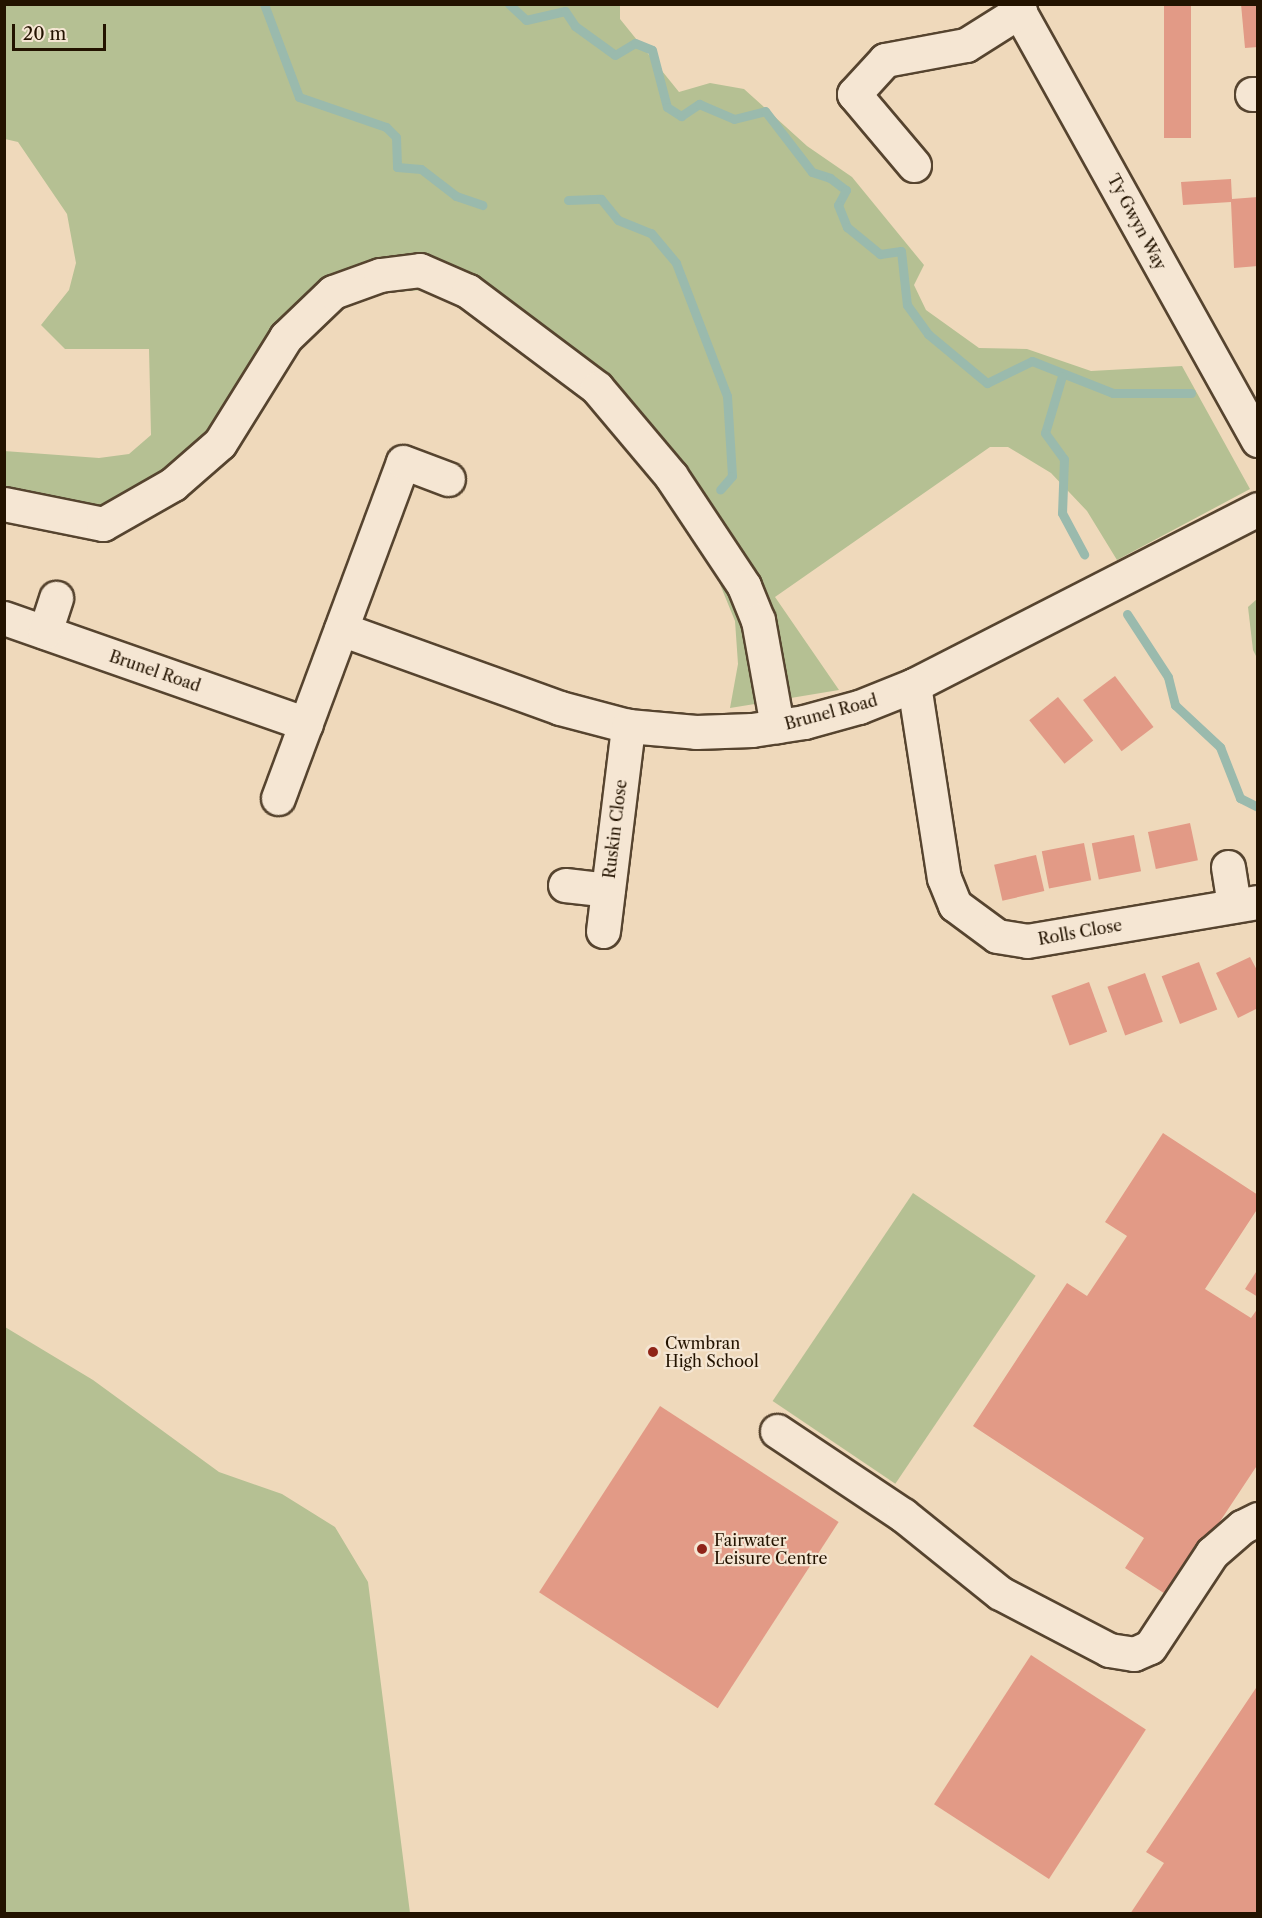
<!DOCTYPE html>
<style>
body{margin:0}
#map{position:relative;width:1262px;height:1918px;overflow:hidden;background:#efd9bb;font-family:"Libre Caslon Text",serif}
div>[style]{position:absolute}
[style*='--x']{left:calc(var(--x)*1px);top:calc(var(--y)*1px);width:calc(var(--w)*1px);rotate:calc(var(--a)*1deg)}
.green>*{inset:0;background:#b5c093;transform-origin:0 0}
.stream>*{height:9px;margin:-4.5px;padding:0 4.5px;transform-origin:4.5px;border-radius:4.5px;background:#9abaad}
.building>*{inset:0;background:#e29a86;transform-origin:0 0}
.roads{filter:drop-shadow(2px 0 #56442f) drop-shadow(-2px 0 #56442f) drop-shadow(0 2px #56442f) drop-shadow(0 -2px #56442f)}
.minor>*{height:33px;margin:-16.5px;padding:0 16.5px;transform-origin:16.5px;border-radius:16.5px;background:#f5e6d3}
.dots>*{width:16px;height:16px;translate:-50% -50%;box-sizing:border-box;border:3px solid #f5e6d3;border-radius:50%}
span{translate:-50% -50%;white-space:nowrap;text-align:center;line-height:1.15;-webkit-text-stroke:4.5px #f5e6d3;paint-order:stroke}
.street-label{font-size:16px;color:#231300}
.poi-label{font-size:16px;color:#231300}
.left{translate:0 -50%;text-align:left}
.frame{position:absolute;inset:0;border:6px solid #231300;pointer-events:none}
.scale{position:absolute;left:12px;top:24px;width:94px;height:27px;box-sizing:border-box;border:3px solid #231300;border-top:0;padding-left:8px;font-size:18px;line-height:21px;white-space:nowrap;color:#231300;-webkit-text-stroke:4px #f5e6d3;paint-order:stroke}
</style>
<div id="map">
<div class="green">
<i style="clip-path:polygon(620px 4px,620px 19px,679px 92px,710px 83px,744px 89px,807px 146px,852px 177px,924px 265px,914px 285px,926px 310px,979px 348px,1027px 349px,1091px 371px,1182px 366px,1250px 489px,1117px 560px,1087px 511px,1051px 473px,1008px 447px,990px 447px,775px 597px,839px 690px,730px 708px,738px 664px,735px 621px,717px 577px,652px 472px,581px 391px,472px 307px,423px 290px,369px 294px,319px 319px,266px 391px,107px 530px,5px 495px,4px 451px,99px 458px,129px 454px,151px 435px,149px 349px,65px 349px,41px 325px,69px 290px,76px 263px,67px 214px,18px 142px,5px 139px,5px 5px)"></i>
<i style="clip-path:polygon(1257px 599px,1257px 658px,1253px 650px,1248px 607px)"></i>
<i style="left:913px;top:1193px;width:148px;height:251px;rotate:34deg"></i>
<i style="clip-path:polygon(5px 1327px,93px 1380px,219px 1472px,282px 1494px,335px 1527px,368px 1582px,410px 1913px,5px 1913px)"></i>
</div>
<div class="stream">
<i style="--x:264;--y:4;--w:99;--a:69.4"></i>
<i style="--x:299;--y:97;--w:92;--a:19"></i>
<i style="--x:386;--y:127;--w:14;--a:45"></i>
<i style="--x:396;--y:137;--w:30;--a:88"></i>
<i style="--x:397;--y:167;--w:24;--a:5"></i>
<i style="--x:421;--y:169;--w:44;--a:37.6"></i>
<i style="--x:456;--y:196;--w:28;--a:19"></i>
<i style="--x:509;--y:4;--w:23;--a:43"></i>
<i style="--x:526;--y:20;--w:40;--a:-13"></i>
<i style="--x:565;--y:11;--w:18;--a:56"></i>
<i style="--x:575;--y:26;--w:49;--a:35.9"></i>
<i style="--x:615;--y:55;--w:23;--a:-31"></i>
<i style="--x:635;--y:43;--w:18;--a:22"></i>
<i style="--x:652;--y:50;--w:59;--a:75.3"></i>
<i style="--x:667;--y:107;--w:17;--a:33"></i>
<i style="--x:681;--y:116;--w:22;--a:-34"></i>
<i style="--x:699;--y:104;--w:38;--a:23"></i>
<i style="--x:734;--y:119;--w:32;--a:-14"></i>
<i style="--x:765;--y:111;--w:77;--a:52.4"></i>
<i style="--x:812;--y:172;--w:19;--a:18"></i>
<i style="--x:830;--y:178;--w:20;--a:37"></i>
<i style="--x:846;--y:190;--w:17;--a:118"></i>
<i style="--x:838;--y:205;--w:24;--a:68"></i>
<i style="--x:847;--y:227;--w:43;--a:39.3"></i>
<i style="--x:880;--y:254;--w:21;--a:-8"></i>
<i style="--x:901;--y:251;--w:54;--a:83.7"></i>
<i style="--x:907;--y:305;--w:36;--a:54"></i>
<i style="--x:928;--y:334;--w:77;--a:39.7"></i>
<i style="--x:987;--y:383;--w:50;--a:-26.1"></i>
<i style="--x:1032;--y:361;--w:87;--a:21.6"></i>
<i style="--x:1113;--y:393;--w:78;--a:0"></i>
<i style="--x:568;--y:200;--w:33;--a:-2"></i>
<i style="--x:601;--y:199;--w:27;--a:51"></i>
<i style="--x:618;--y:220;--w:35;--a:22"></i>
<i style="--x:651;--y:233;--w:39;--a:50"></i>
<i style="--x:676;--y:263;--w:142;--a:69"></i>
<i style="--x:727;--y:396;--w:80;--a:86.4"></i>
<i style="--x:732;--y:476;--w:18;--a:131"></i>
<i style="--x:1062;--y:376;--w:59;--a:106.6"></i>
<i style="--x:1045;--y:433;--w:32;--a:54"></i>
<i style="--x:1064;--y:459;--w:54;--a:92.1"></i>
<i style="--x:1062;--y:513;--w:47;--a:61.8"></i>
<i style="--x:1127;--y:614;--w:75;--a:56.9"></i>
<i style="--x:1168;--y:677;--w:29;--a:76"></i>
<i style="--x:1175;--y:705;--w:62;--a:43"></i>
<i style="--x:1220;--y:747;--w:55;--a:68.6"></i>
<i style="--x:1240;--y:798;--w:20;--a:27"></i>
</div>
<div class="building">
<i style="left:1164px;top:4px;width:27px;height:134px"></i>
<i style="clip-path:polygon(1241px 4px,1258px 4px,1258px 47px,1245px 48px)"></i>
<i style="clip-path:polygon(1231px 179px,1232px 199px,1258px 197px,1258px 266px,1234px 268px,1231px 202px,1183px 205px,1181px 182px)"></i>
<i style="left:1115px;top:676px;width:64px;height:40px;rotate:53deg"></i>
<i style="left:1058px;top:697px;width:56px;height:37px;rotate:51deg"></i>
<i style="left:1190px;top:823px;width:38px;height:43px;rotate:78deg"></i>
<i style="left:1134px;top:835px;width:37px;height:43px;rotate:79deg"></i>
<i style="left:1084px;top:843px;width:38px;height:43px;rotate:79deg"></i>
<i style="left:1036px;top:855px;width:37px;height:43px;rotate:77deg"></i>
<i style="clip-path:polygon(1250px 957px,1258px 972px,1258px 1008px,1238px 1018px,1216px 973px)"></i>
<i style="left:1199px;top:962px;width:51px;height:40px;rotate:69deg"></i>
<i style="left:1145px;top:973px;width:52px;height:40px;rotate:70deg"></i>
<i style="left:1089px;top:982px;width:53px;height:40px;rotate:70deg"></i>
<i style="clip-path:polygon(1163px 1133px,1258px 1195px,1258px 1208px,1205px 1289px,1251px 1318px,1258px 1308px,1258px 1464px,1170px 1597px,1125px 1568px,1144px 1538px,973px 1426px,1067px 1283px,1087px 1296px,1127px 1236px,1105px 1222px)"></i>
<i style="clip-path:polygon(1258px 1269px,1258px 1297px,1245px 1289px)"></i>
<i style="left:660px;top:1406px;width:213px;height:222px;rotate:33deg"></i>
<i style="left:1031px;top:1655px;width:137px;height:178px;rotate:33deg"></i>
<i style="clip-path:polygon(1258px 1685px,1258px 1914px,1130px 1914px,1164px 1863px,1146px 1852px)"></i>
</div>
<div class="roads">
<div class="minor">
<i style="--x:1015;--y:4;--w:499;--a:60.9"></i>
<i style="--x:1252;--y:94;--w:6;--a:0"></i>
<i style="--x:914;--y:165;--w:93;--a:-130.2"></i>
<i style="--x:854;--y:94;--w:46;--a:-47.6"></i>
<i style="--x:885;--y:60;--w:82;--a:-10.5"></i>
<i style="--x:966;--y:45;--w:64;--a:-32.2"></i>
<i style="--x:4;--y:504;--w:101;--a:11.4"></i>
<i style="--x:103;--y:524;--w:81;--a:-29.7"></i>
<i style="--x:173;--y:484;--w:62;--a:-41.1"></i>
<i style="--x:220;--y:443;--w:125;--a:-58.1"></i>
<i style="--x:286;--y:337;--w:65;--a:-43.8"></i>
<i style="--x:333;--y:292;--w:50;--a:-19.9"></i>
<i style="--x:380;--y:275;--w:40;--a:-7.1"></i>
<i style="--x:420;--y:270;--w:52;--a:23.6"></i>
<i style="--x:468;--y:291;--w:161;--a:36.9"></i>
<i style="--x:597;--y:388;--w:115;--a:49.9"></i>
<i style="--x:671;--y:476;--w:132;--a:56.4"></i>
<i style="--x:744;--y:586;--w:37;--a:68"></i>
<i style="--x:758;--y:620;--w:108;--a:79.8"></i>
<i style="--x:4;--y:618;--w:320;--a:19.3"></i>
<i style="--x:341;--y:629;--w:233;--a:19.8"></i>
<i style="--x:560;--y:708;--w:70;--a:14.8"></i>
<i style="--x:628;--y:726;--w:68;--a:5"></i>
<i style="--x:696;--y:732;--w:56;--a:-2"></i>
<i style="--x:752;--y:730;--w:53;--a:-8.7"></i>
<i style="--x:804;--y:722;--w:57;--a:-15.3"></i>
<i style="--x:859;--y:707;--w:59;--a:-21.8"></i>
<i style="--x:914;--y:685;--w:386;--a:-27.1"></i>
<i style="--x:45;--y:632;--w:36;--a:-72"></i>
<i style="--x:914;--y:685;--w:195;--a:81.2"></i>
<i style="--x:944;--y:878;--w:29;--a:68"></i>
<i style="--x:955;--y:905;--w:52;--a:36.4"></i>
<i style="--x:997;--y:936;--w:30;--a:9"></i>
<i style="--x:1027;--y:941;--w:234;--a:-9.6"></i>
<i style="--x:278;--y:798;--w:358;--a:-69.6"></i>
<i style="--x:403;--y:462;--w:48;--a:20.7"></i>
<i style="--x:1228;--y:867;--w:39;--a:81"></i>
<i style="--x:565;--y:885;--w:43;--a:6.6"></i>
<i style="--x:603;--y:931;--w:207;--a:-83"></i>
<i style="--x:777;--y:1431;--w:151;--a:33.7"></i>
<i style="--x:903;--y:1515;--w:124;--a:38.8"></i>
<i style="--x:1000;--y:1593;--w:123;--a:27.6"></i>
<i style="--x:1109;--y:1650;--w:25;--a:9"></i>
<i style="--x:1134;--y:1654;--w:17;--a:-24"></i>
<i style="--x:1150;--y:1647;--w:113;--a:-56.6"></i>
<i style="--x:1212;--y:1553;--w:40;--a:-41"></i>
<i style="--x:1242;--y:1527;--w:18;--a:-27"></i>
</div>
</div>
<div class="dots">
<i style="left:653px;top:1352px;background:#8f2418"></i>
<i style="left:702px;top:1549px;background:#8f2418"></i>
</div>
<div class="street-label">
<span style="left:1137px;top:222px;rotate:62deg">Ty Gwyn Way</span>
<span style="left:155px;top:671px;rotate:19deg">Brunel Road</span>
<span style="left:831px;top:712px;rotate:-15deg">Brunel Road</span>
<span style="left:615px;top:829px;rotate:-83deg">Ruskin Close</span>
<span style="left:1080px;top:932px;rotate:-10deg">Rolls Close</span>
</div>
<div class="poi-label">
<span class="left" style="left:665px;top:1352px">Cwmbran<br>High School</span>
<span class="left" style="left:714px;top:1549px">Fairwater<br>Leisure Centre</span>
</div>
<div class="frame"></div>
<div class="scale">20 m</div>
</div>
